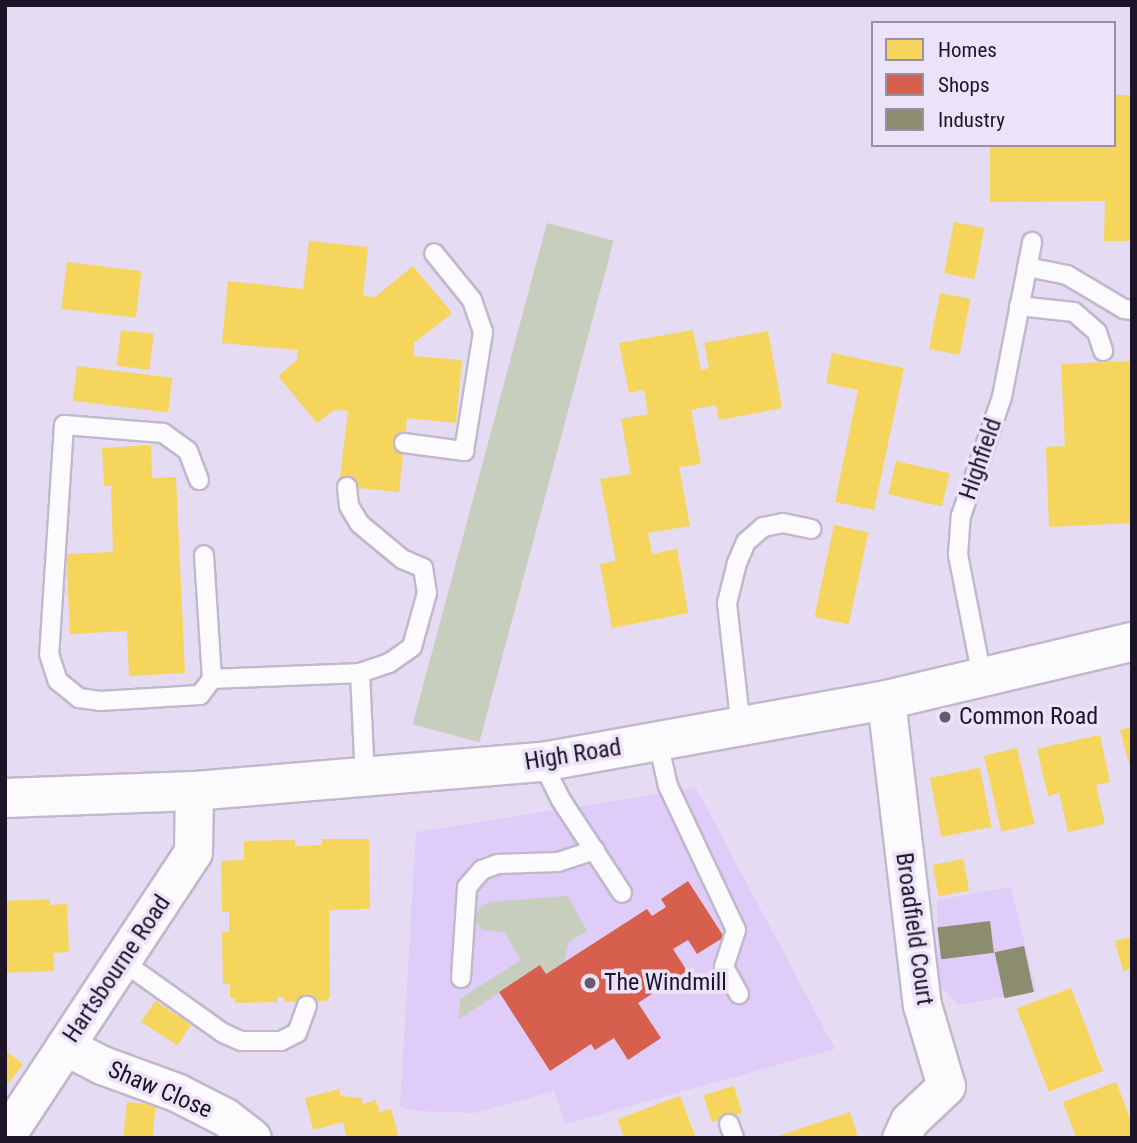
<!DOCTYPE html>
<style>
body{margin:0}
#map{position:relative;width:1137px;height:1143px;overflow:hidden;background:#e5dbf2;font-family:"Roboto Condensed",sans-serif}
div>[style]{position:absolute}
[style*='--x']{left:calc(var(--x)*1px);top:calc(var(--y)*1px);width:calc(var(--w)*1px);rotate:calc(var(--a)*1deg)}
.built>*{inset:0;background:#e0ccf8}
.green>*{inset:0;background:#c8cebe;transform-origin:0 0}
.homes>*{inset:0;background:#f6d55c;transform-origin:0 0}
.shops>*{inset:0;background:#d6604d}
.industry>*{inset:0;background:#8c8c6e;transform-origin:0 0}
.roads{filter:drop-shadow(2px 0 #c1b8cc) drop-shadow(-2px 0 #c1b8cc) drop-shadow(0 2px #c1b8cc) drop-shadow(0 -2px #c1b8cc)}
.lane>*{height:18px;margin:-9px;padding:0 9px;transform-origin:9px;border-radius:9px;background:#fbfafd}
.street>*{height:37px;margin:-18.5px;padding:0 18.5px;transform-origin:18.5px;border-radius:18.5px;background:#fbfafd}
.primary>*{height:38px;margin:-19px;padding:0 19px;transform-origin:19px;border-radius:19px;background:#fbfafd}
.dots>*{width:19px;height:19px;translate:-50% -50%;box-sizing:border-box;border:4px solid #ece3f9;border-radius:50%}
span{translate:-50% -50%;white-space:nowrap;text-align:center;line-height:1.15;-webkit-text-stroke:7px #ece3f9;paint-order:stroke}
.street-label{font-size:24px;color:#1d1427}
.poi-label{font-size:24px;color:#1d1427}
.left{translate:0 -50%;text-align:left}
.frame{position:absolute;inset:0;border:7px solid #1d1427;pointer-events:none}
.legend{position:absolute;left:871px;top:21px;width:245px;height:126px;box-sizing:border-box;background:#ece3f9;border:2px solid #9990a5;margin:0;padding:9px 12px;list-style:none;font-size:21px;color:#1d1427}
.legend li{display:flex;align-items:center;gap:14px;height:35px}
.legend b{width:35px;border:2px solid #9990a5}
</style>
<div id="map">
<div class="built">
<i style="clip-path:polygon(696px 788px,835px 1049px,565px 1124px,554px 1091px,475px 1113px,416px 1111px,400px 1106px,416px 832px)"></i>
<i style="clip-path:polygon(1011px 887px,1036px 991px,958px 1005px,939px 984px,937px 900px)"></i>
</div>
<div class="green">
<i style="left:547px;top:223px;width:69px;height:519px;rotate:15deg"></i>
<i style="clip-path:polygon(568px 896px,587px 931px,569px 942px,564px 962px,546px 974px,540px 966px,459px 1019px,460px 999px,521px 960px,504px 932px,482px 930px,475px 921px,478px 910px,488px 902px)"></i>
</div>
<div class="homes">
<i style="clip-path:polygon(1114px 95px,1132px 95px,1132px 241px,1104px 241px,1105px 201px,990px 202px,990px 145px,1114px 145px)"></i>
<i style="left:954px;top:222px;width:31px;height:52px;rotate:11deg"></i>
<i style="clip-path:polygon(309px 241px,368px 247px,363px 296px,375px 297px,413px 266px,452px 313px,414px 343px,414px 356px,462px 360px,456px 423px,407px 418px,399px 492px,339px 486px,348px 411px,334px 410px,317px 423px,278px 376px,297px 360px,298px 350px,222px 343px,228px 281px,303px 289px)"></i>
<i style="left:67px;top:262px;width:75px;height:47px;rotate:7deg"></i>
<i style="left:940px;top:293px;width:31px;height:57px;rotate:11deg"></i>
<i style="left:121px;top:330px;width:33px;height:36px;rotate:7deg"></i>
<i style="clip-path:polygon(693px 330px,701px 370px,709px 368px,704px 343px,768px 331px,782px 408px,719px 420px,716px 405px,691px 410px,701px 464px,679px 467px,690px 526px,648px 533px,652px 554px,677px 549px,688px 613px,612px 628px,600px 564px,616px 561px,600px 479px,631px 474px,621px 419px,648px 414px,644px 390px,629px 393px,619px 343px)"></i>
<i style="clip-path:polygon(832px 353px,904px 368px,874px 510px,835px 502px,858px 390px,826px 383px)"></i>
<i style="clip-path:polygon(1132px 361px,1132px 523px,1049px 527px,1046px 447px,1065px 446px,1061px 364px)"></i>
<i style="left:77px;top:366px;width:96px;height:35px;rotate:7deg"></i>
<i style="clip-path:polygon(151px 445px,152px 478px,176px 477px,185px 673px,129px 676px,127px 631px,70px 634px,66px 554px,113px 552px,111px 486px,104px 486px,102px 448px)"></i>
<i style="left:896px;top:461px;width:55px;height:34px;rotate:13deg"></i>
<i style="left:834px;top:525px;width:35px;height:94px;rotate:12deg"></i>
<i style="clip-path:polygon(1132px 727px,1132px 771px,1131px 771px,1120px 730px)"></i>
<i style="clip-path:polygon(1100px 735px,1110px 782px,1096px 785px,1105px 824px,1068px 832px,1059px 793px,1048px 796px,1037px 749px)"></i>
<i style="left:1017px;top:748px;width:78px;height:34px;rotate:77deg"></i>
<i style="left:980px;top:768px;width:60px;height:51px;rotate:79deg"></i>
<i style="clip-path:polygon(322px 839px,369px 839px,370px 909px,329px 910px,330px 997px,326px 1001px,284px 1002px,284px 997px,277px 997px,278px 1002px,235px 1003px,235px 998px,230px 998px,230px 984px,223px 984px,222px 932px,229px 932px,229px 912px,222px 912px,221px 861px,244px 860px,244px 841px,295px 840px,295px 846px,322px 845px)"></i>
<i style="left:963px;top:859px;width:32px;height:31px;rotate:79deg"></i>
<i style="clip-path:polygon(50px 899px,50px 905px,67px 904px,69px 952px,53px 953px,54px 971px,5px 973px,5px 901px)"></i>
<i style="clip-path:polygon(1132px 937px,1132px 968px,1123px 971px,1115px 941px)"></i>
<i style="left:1071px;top:988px;width:89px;height:58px;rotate:69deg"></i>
<i style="left:155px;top:1001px;width:43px;height:25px;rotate:33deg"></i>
<i style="clip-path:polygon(5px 1050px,23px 1064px,5px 1088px)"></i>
<i style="clip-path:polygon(1116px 1082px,1132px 1123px,1132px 1138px,1076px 1138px,1063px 1102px)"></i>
<i style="left:734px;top:1086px;width:28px;height:32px;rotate:73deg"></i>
<i style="clip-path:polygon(339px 1089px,341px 1096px,361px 1098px,363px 1104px,376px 1100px,379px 1112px,391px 1109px,399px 1138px,347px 1138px,343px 1122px,313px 1130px,305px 1098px)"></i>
<i style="clip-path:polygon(680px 1096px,696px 1138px,624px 1138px,618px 1119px)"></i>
<i style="left:127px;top:1102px;width:29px;height:36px;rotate:6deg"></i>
<i style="clip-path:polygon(850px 1112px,858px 1138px,775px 1138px,775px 1137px)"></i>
</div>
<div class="shops">
<i style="clip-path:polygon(688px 881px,724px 937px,697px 954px,688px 940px,673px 949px,687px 971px,638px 1003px,661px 1038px,628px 1060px,614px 1038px,595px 1050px,591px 1044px,550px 1071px,499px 992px,540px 965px,546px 974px,647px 909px,652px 916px,666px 907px,661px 899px)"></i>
</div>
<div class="industry">
<i style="left:990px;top:921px;width:32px;height:53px;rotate:83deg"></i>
<i style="left:1024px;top:946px;width:47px;height:30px;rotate:78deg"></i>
</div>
<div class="roads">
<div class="lane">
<i style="--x:1027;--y:267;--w:41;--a:11.3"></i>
<i style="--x:1067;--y:275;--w:66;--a:30.8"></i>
<i style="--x:1124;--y:309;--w:8;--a:7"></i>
<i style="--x:1019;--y:306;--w:55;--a:6.2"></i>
<i style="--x:1074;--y:312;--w:30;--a:41"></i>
<i style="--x:1097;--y:332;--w:20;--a:72"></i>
<i style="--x:404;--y:443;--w:61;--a:7.6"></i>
<i style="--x:464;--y:451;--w:121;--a:-80.9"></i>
<i style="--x:483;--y:332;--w:34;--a:-109"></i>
<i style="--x:472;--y:300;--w:60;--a:-129"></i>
<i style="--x:199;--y:480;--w:31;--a:-111"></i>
<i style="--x:188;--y:451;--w:31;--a:-144"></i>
<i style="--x:163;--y:433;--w:99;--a:-175.4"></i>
<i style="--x:64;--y:425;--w:229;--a:93.7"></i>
<i style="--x:49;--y:654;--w:28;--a:72"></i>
<i style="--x:58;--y:681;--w:27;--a:39"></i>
<i style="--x:79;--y:698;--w:21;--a:8"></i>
<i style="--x:100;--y:701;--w:100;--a:-3.4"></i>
<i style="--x:200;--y:695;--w:20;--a:-53"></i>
<i style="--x:212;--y:679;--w:124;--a:-93.7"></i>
<i style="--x:347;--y:487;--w:19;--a:84"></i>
<i style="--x:349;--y:506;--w:21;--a:59"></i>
<i style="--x:360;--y:524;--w:55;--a:39.8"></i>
<i style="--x:402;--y:559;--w:23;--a:23"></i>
<i style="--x:423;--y:568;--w:25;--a:81"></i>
<i style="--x:427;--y:593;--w:56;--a:105.5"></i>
<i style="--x:412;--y:647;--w:28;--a:145"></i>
<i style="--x:389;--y:663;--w:31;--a:161"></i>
<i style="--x:982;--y:677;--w:124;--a:-101.1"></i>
<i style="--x:958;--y:555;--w:39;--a:-86"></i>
<i style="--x:961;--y:516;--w:126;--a:-71"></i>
<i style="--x:1002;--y:397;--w:158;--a:-79"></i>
<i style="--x:212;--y:679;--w:148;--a:-2.3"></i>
<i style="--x:360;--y:673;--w:106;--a:87.3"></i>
<i style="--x:741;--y:728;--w:126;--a:-96.4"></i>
<i style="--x:727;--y:603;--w:41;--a:-76"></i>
<i style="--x:737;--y:563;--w:23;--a:-67"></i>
<i style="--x:746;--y:542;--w:23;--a:-41"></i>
<i style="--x:763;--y:527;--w:20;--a:-11"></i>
<i style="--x:783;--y:523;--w:29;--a:12"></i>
<i style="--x:658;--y:742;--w:45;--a:77.2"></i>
<i style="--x:668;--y:786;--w:159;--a:64.7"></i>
<i style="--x:736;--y:930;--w:39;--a:108"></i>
<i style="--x:724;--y:967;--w:31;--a:61"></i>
<i style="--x:542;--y:762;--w:42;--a:63.4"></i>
<i style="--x:561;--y:800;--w:111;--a:56.7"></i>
<i style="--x:122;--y:961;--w:124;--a:35.5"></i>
<i style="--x:223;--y:1033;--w:20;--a:24"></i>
<i style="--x:241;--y:1041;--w:40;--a:0"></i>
<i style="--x:281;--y:1041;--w:18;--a:-27"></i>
<i style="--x:297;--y:1033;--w:29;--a:-70"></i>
<i style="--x:461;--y:978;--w:91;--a:-86.2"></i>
<i style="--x:467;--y:887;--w:23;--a:-49"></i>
<i style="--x:482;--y:870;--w:17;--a:-21"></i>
<i style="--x:498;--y:864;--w:60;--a:-1.9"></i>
<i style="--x:558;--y:862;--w:39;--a:-18"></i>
<i style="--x:729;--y:1124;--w:15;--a:70"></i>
</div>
<div class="street">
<i style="--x:886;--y:700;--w:307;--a:83.3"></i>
<i style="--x:922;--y:1005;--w:84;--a:73.5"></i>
<i style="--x:946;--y:1086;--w:51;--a:136.6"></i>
<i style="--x:909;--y:1121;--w:19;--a:115"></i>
<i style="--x:65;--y:1046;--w:42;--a:27.2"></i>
<i style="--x:102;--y:1065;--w:79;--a:20"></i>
<i style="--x:176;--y:1092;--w:55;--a:27"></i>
<i style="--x:225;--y:1117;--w:34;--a:38"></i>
<i style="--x:5;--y:1137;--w:341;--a:-56.6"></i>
<i style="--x:193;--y:852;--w:61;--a:-89.1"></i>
</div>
<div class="primary">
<i style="--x:5;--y:798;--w:189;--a:-2.1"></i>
<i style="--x:194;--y:791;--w:349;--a:-4.8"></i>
<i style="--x:542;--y:762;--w:350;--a:-10.2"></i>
<i style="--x:886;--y:700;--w:253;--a:-13.3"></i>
</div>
</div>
<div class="dots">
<i style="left:945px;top:717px;background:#635a6e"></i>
<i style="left:590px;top:983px;background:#635a6e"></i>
</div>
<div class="street-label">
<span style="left:981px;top:459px;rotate:-71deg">Highfield</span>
<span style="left:573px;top:755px;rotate:-9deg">High Road</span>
<span style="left:914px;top:929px;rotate:82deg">Broadfield Court</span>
<span style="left:117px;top:969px;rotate:-56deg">Hartsbourne Road</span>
<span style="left:160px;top:1090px;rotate:23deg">Shaw Close</span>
</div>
<div class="poi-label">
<span class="left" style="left:959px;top:717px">Common Road</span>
<span class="left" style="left:604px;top:983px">The Windmill</span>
</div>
<div class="frame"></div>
<ul class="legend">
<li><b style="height:19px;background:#f6d55c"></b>Homes</li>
<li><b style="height:19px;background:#d6604d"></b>Shops</li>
<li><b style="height:19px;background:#8c8c6e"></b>Industry</li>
</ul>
</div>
